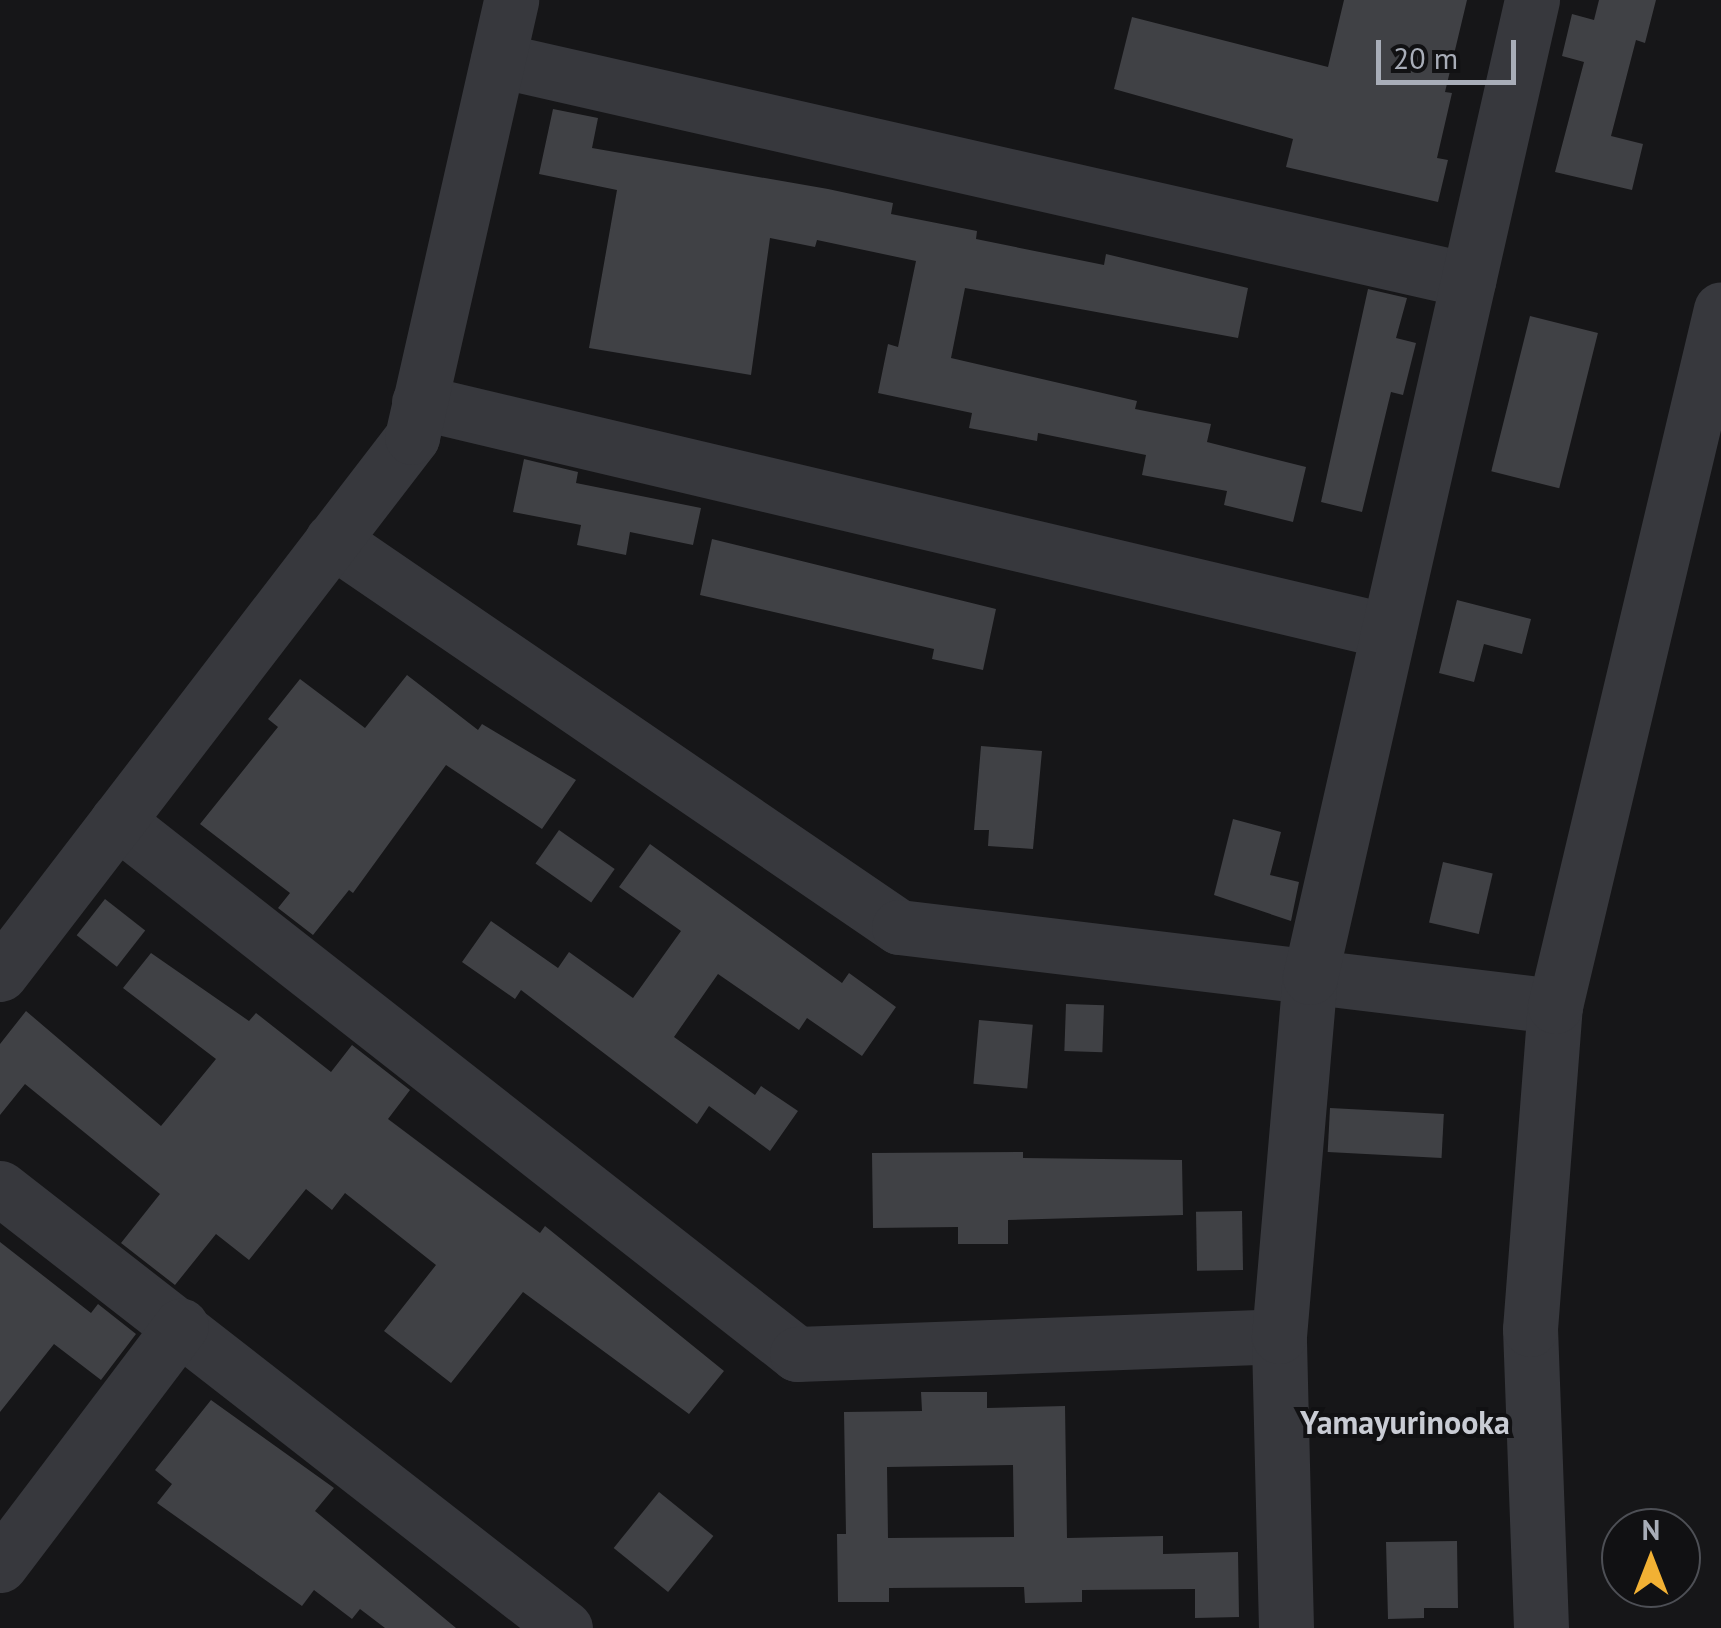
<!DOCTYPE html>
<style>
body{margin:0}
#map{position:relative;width:1721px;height:1628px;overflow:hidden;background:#161618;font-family:"PT Sans",sans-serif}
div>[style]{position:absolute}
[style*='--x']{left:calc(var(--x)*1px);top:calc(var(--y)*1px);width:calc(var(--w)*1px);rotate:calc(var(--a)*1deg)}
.building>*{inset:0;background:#404145;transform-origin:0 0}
.minor>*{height:55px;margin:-27.5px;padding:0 27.5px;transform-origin:27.5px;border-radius:27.5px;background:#37383d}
span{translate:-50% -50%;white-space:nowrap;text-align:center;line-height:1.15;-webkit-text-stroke:8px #111113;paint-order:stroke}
.quarter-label{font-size:32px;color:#c9ccd4;font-weight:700}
.north{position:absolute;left:1601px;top:1508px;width:100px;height:100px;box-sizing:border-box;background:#111113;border:2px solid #4d4f55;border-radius:50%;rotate:0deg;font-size:28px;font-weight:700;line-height:40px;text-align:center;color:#a8adb8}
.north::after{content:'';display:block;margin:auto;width:35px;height:45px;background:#f2b134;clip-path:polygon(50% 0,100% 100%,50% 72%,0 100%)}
.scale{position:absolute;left:1376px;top:40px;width:140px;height:45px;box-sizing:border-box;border:5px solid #a8adb8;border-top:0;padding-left:12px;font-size:30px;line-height:35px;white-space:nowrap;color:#a8adb8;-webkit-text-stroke:8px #111113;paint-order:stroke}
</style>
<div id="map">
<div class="building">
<i style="clip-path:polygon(1344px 0,1467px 0,1445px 92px,1452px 93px,1437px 158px,1448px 160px,1438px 202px,1286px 167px,1293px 139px,1114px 89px,1132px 17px,1328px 67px)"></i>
<i style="clip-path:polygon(1599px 0,1656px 0,1645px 43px,1636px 40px,1611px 136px,1643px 144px,1632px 190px,1555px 172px,1584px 62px,1562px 56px,1572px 14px,1594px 20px)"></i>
<i style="clip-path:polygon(553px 109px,598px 118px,592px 148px,828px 189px,893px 203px,891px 214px,977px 231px,976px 239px,1104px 265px,1106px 254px,1248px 288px,1238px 338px,965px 288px,951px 358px,1137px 401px,1135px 409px,1211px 424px,1207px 442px,1306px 467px,1293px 522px,1224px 505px,1227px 491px,1142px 475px,1146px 455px,1038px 433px,1037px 441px,969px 428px,972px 413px,878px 393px,888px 344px,898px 347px,916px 261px,817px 240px,815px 247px,770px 238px,751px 375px,589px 348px,617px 190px,539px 174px)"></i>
<i style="clip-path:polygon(1368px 289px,1407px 298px,1396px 338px,1416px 343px,1403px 395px,1391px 392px,1362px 512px,1321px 502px)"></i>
<i style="left:1530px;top:316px;width:70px;height:160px;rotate:14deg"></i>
<i style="clip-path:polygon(524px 459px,578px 472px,576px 483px,701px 508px,693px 545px,630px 532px,626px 555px,577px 545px,581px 525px,513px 512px)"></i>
<i style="clip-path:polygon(712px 539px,996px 609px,983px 670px,932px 659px,934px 649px,700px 595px)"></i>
<i style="clip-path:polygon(1457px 600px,1531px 619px,1522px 654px,1484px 644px,1474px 682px,1439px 673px)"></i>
<i style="clip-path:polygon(407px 675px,478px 730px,482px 724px,576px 780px,542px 829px,446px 765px,353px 893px,349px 890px,313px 935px,278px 908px,290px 893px,200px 824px,278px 727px,268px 719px,300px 679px,365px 728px)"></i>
<i style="clip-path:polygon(981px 746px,1042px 751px,1033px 849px,988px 846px,989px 830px,974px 830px)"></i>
<i style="clip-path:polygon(1233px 819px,1281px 832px,1270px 875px,1299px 882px,1291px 921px,1214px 895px)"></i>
<i style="left:559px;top:830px;width:68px;height:41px;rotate:35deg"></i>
<i style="clip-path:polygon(650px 844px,842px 983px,849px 973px,896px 1007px,862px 1056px,807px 1018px,799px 1030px,718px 974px,674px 1037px,755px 1095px,761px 1086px,798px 1111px,770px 1151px,709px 1106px,697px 1124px,521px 990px,515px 999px,462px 962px,491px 921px,558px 968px,569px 952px,633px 998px,681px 931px,619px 887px)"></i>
<i style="left:1443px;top:862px;width:51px;height:62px;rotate:13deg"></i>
<i style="left:105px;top:899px;width:51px;height:46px;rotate:38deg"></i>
<i style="clip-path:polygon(151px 953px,249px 1021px,256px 1013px,331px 1072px,352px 1045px,410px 1090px,388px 1119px,540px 1233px,545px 1226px,724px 1371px,689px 1414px,523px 1292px,451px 1383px,384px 1331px,436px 1265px,345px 1193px,332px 1210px,306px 1189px,249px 1260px,216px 1234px,175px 1285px,121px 1243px,160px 1194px,25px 1084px,0 1115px,0 1044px,26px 1011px,161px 1126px,216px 1059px,123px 988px)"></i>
<i style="left:1066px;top:1004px;width:38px;height:47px;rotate:2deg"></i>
<i style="left:979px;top:1020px;width:54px;height:64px;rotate:5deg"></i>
<i style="left:1330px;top:1108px;width:114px;height:44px;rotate:3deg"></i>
<i style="clip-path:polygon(1023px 1152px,1023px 1158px,1182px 1160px,1183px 1215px,1008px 1220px,1008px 1244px,958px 1244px,958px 1227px,873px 1228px,872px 1153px)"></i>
<i style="left:1242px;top:1211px;width:59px;height:46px;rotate:89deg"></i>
<i style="clip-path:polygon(0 1242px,91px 1313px,98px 1304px,136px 1334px,101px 1380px,54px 1344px,0 1412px)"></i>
<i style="clip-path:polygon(evenodd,921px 1392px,987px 1392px,987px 1408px,1065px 1406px,1067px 1538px,1163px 1536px,1163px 1554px,1238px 1552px,1239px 1617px,1195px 1618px,1195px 1589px,1082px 1590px,1082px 1602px,1025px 1603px,1024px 1587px,889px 1588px,889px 1602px,838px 1602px,837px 1534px,846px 1534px,844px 1412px,922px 1411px,921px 1392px,1013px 1465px,1014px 1537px,888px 1538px,887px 1467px,1013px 1465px)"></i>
<i style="clip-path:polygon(211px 1400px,334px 1488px,315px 1511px,456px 1628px,385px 1628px,360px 1609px,352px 1619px,314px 1590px,302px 1606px,157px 1503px,172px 1484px,155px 1470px)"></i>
<i style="left:659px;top:1492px;width:70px;height:72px;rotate:39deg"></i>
<i style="clip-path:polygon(1457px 1541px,1458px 1608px,1424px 1608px,1424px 1618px,1388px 1619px,1386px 1542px)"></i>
</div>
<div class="minor">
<i style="--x:498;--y:60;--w:995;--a:12.78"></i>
<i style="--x:419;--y:402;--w:996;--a:13.3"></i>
<i style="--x:332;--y:540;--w:686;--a:34.32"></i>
<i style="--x:899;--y:927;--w:661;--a:6.87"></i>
<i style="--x:117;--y:821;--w:864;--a:38.09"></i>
<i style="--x:797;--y:1354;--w:482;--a:-2.1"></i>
<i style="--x:0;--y:974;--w:677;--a:-52.5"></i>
<i style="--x:412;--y:437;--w:448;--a:-77.2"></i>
<i style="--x:0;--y:1188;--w:716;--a:37.91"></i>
<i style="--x:0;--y:1565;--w:300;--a:-52.9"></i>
<i style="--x:1286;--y:1628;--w:292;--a:-91.4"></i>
<i style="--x:1279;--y:1336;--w:360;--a:-85.1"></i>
<i style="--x:1310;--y:977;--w:1002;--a:-77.2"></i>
<i style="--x:1541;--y:1628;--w:299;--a:-92.1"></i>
<i style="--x:1530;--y:1329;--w:324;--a:-85.6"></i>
<i style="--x:1555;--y:1006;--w:716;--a:-76.6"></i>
</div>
<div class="quarter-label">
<span style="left:1405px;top:1422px">Yamayurinooka</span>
</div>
<div class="north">N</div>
<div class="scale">20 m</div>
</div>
